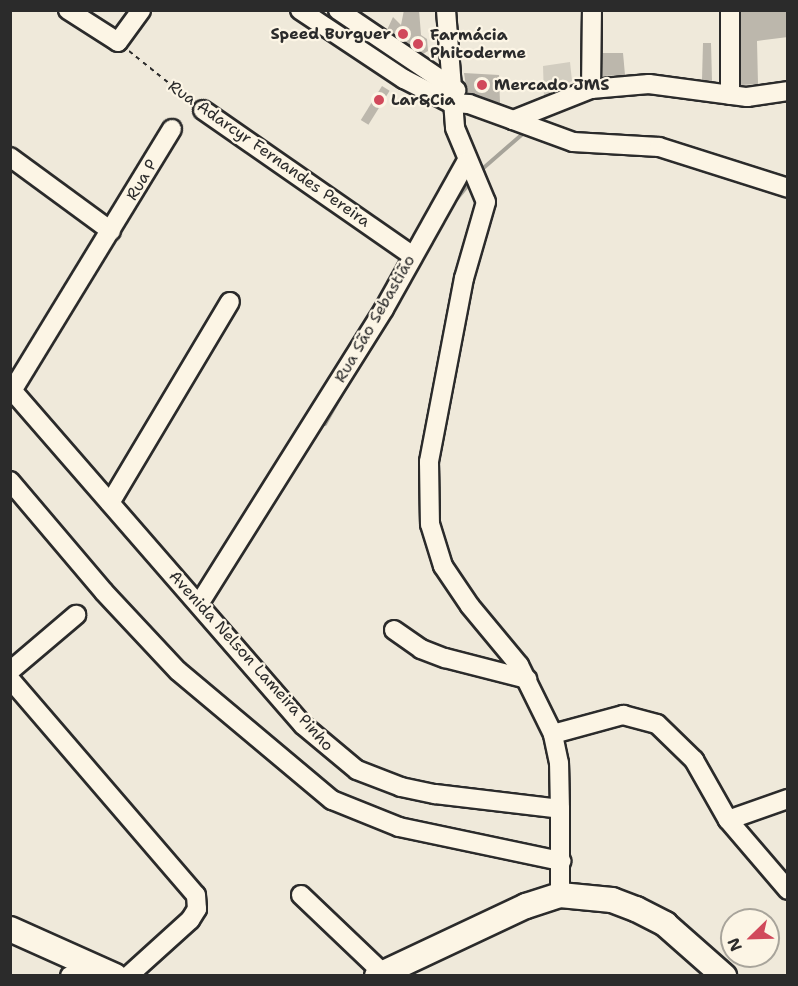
<!DOCTYPE html>
<meta charset="utf-8">
<style>
body{margin:0}
#map{position:relative;width:798px;height:986px;overflow:hidden;background:#efe9da;font-family:"Shantell Sans",sans-serif}
div>[style]{position:absolute}
[style*='--x']{left:calc(var(--x)*1px);top:calc(var(--y)*1px);width:calc(var(--w)*1px);rotate:calc(var(--a)*1deg)}
.green>*{inset:0;background:#d2cdc0}
.stream>*{height:4px;margin:-2px;padding:0 2px;transform-origin:2px;border-radius:2px;background:#a6a399}
.building>*{inset:0;background:#bcb7ac;transform-origin:0 0}
.path>*{height:2px;margin-top:-1px;transform-origin:0;background:repeating-linear-gradient(90deg,#2b2b2b 0 4.5px,transparent 0 9px)}
.roads{filter:drop-shadow(2px 0 #2b2b2b) drop-shadow(-2px 0 #2b2b2b) drop-shadow(0 2px #2b2b2b) drop-shadow(0 -2px #2b2b2b)}
.minor>*{height:18px;margin:-9px;padding:0 9px;transform-origin:9px;border-radius:9px;background:#fcf5e5}
.major>*{height:24px;margin:-12px;padding:0 12px;transform-origin:12px;border-radius:12px;background:#fcf5e5}
.dots>*{width:16px;height:16px;translate:-50% -50%;box-sizing:border-box;border:3px solid #fcf5e5;border-radius:50%}
span{translate:-50% -50%;white-space:nowrap;text-align:center;line-height:1.15;-webkit-text-stroke:4.5px #fcf5e5;paint-order:stroke}
.poi-label{font-size:16px;color:#2b2b2b;font-weight:700}
.right{translate:-100% -50%;text-align:right}
.left{translate:0 -50%;text-align:left}
.street-label{font-size:16px;color:#2b2b2b}
.frame{position:absolute;inset:0;border:12px solid #2b2b2b;pointer-events:none}
.north{position:absolute;left:720px;top:908px;width:60px;height:60px;box-sizing:border-box;background:#fcf5e5;border:2px solid #a8a49b;border-radius:50%;rotate:247deg;font-size:16px;font-weight:700;line-height:24px;text-align:center;color:#2b2b2b}
.north::after{content:'';display:block;margin:auto;width:21px;height:27px;background:#d1495b;clip-path:polygon(50% 0,100% 100%,50% 72%,0 100%)}
</style>
<div id="map">
<div class="green">
<i style="clip-path:polygon(570px 62px,572px 81px,544px 96px,543px 66px)"></i>
</div>
<div class="stream">
<i style="--x:640;--y:93;--w:16;--a:4"></i>
<i style="--x:750;--y:104;--w:31;--a:-6"></i>
<i style="--x:480;--y:171;--w:61;--a:-41"></i>
<i style="--x:451;--y:206;--w:32;--a:-51"></i>
<i style="--x:325;--y:424;--w:53;--a:-60.5"></i>
</div>
<div class="building">
<i style="clip-path:polygon(404px 10px,419px 10px,421px 35px,427px 39px,428px 51px,423px 54px,387px 30px,393px 17px,401px 25px)"></i>
<i style="clip-path:polygon(741px 11px,787px 11px,788px 37px,757px 41px,758px 84px,741px 85px)"></i>
<i style="clip-path:polygon(703px 43px,711px 43px,712px 81px,702px 80px)"></i>
<i style="clip-path:polygon(603px 53px,623px 53px,625px 75px,602px 76px)"></i>
<i style="clip-path:polygon(464px 73px,499px 75px,500px 103px,467px 93px)"></i>
<i style="left:382px;top:86px;width:9px;height:40px;rotate:32deg"></i>
</div>
<div class="path">
<i style="--x:129;--y:51;--w:78;--a:38.8"></i>
</div>
<div class="roads">
<div class="minor">
<i style="--x:68;--y:10;--w:59;--a:32.6"></i>
<i style="--x:118;--y:42;--w:39;--a:-54"></i>
<i style="--x:300;--y:10;--w:125;--a:33.6"></i>
<i style="--x:404;--y:79;--w:53;--a:27.1"></i>
<i style="--x:451;--y:103;--w:18;--a:3"></i>
<i style="--x:469;--y:104;--w:47;--a:20"></i>
<i style="--x:513;--y:120;--w:84;--a:-21.7"></i>
<i style="--x:591;--y:89;--w:58;--a:-4.9"></i>
<i style="--x:649;--y:84;--w:99;--a:7.6"></i>
<i style="--x:747;--y:97;--w:41;--a:-8.3"></i>
<i style="--x:338;--y:10;--w:143;--a:34.1"></i>
<i style="--x:446;--y:10;--w:118;--a:85.6"></i>
<i style="--x:455;--y:128;--w:80;--a:67.3"></i>
<i style="--x:486;--y:202;--w:79;--a:106.1"></i>
<i style="--x:464;--y:278;--w:187;--a:100.8"></i>
<i style="--x:429;--y:462;--w:62;--a:89.1"></i>
<i style="--x:430;--y:524;--w:44;--a:72.8"></i>
<i style="--x:443;--y:566;--w:48;--a:56"></i>
<i style="--x:470;--y:606;--w:77;--a:50.3"></i>
<i style="--x:519;--y:665;--w:77;--a:63.8"></i>
<i style="--x:553;--y:734;--w:73;--a:-15.2"></i>
<i style="--x:623;--y:715;--w:35;--a:15"></i>
<i style="--x:657;--y:724;--w:52;--a:44.2"></i>
<i style="--x:694;--y:760;--w:69;--a:60.5"></i>
<i style="--x:728;--y:820;--w:92;--a:49.4"></i>
<i style="--x:591;--y:89;--w:79;--a:-89.3"></i>
<i style="--x:730;--y:95;--w:85;--a:-90"></i>
<i style="--x:203;--y:110;--w:254;--a:34.8"></i>
<i style="--x:513;--y:120;--w:64;--a:20.1"></i>
<i style="--x:573;--y:142;--w:86;--a:3.3"></i>
<i style="--x:659;--y:147;--w:135;--a:17.6"></i>
<i style="--x:10;--y:157;--w:125;--a:36.2"></i>
<i style="--x:10;--y:388;--w:447;--a:49"></i>
<i style="--x:303;--y:725;--w:70;--a:39.8"></i>
<i style="--x:357;--y:770;--w:47;--a:21.1"></i>
<i style="--x:401;--y:787;--w:35;--a:12"></i>
<i style="--x:435;--y:794;--w:126;--a:6.8"></i>
<i style="--x:560;--y:809;--w:46;--a:-91.2"></i>
<i style="--x:559;--y:763;--w:30;--a:-102"></i>
<i style="--x:12;--y:391;--w:307;--a:-58.6"></i>
<i style="--x:10;--y:481;--w:145;--a:49.7"></i>
<i style="--x:104;--y:592;--w:108;--a:46.9"></i>
<i style="--x:178;--y:671;--w:201;--a:40"></i>
<i style="--x:332;--y:800;--w:72;--a:21.9"></i>
<i style="--x:399;--y:827;--w:166;--a:11.9"></i>
<i style="--x:110;--y:503;--w:234;--a:-59.2"></i>
<i style="--x:199;--y:604;--w:348;--a:-57.9"></i>
<i style="--x:384;--y:309;--w:168;--a:-60.8"></i>
<i style="--x:394;--y:630;--w:33;--a:35"></i>
<i style="--x:421;--y:649;--w:26;--a:21"></i>
<i style="--x:445;--y:658;--w:85;--a:14.4"></i>
<i style="--x:10;--y:671;--w:87;--a:-40.3"></i>
<i style="--x:10;--y:679;--w:285;--a:49.3"></i>
<i style="--x:196;--y:895;--w:14;--a:86"></i>
<i style="--x:197;--y:909;--w:13;--a:122"></i>
<i style="--x:190;--y:920;--w:84;--a:137.9"></i>
<i style="--x:560;--y:809;--w:86;--a:90"></i>
<i style="--x:728;--y:820;--w:64;--a:-19.3"></i>
<i style="--x:301;--y:895;--w:113;--a:43.6"></i>
<i style="--x:70;--y:976;--w:26;--a:-21"></i>
</div>
<div class="major">
<i style="--x:10;--y:929;--w:115;--a:24.1"></i>
<i style="--x:377;--y:976;--w:165;--a:-25.2"></i>
<i style="--x:526;--y:906;--w:36;--a:-18"></i>
<i style="--x:560;--y:895;--w:52;--a:5.5"></i>
<i style="--x:612;--y:900;--w:26;--a:21"></i>
<i style="--x:636;--y:909;--w:33;--a:27"></i>
<i style="--x:665;--y:924;--w:79;--a:41.4"></i>
</div>
</div>
<div class="dots">
<i style="left:403px;top:34px;background:#d1495b"></i>
<i style="left:418px;top:44px;background:#d1495b"></i>
<i style="left:482px;top:85px;background:#d1495b"></i>
<i style="left:379px;top:100px;background:#d1495b"></i>
</div>
<div class="poi-label">
<span class="right" style="left:391px;top:34px">Speed Burguer</span>
<span class="left" style="left:430px;top:44px">Farmácia<br>Phitoderme</span>
<span class="left" style="left:494px;top:85px">Mercado JMS</span>
<span class="left" style="left:391px;top:100px">Lar&amp;Cia</span>
</div>
<div class="street-label">
<span style="left:269px;top:154px;rotate:35deg">Rua Adarcyr Fernandes Pereira</span>
<span style="left:142px;top:180px;rotate:-59deg">Rua P</span>
<span style="left:375px;top:319px;rotate:-60deg">Rua São Sebastião</span>
<span style="left:251px;top:661px;rotate:48deg">Avenida Nelson Lameira Pinho</span>
</div>
<div class="frame"></div>
<div class="north">N</div>
</div>
